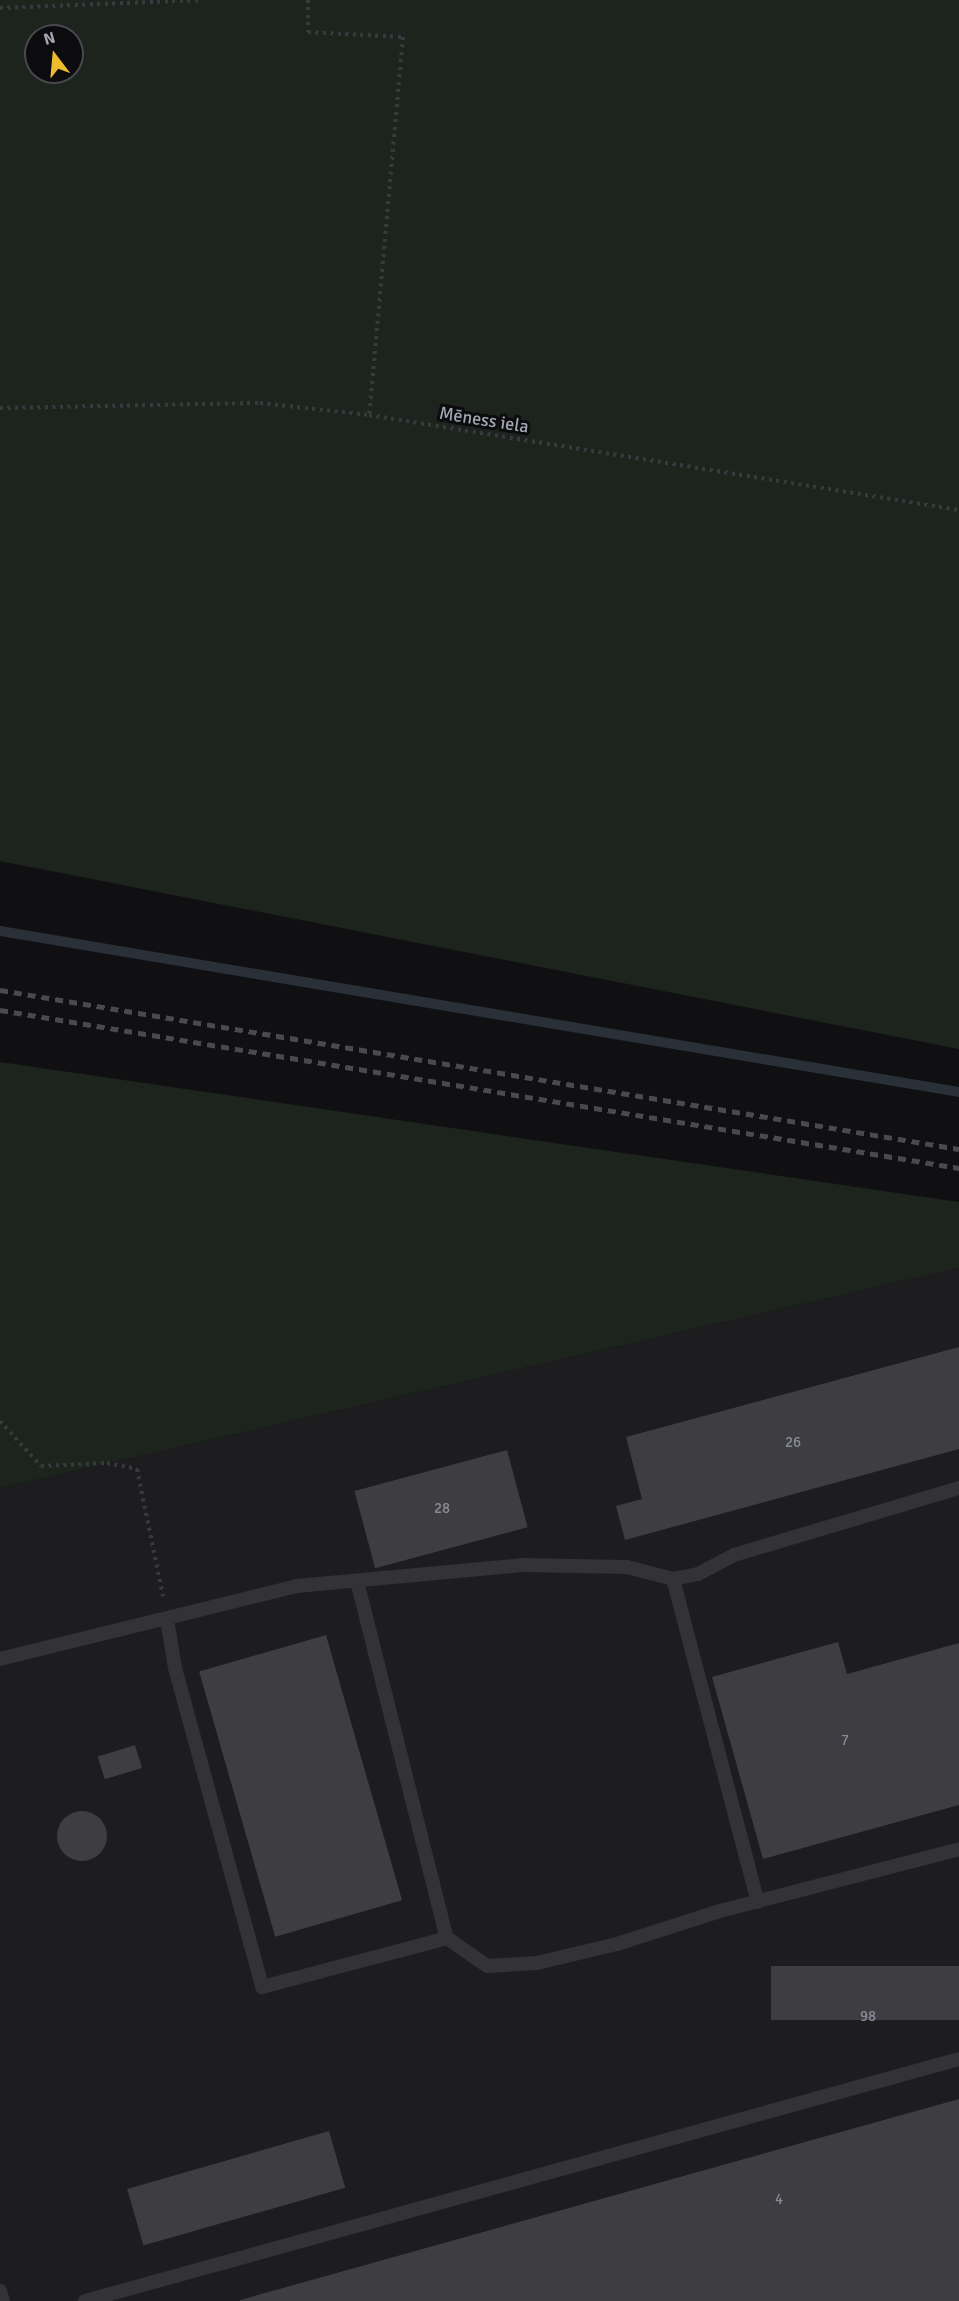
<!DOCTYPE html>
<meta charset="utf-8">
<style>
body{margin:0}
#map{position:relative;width:959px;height:2301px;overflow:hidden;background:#101012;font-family:Signika,sans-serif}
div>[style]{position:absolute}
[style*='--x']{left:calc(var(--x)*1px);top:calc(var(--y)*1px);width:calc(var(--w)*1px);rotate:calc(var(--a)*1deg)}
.built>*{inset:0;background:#1d1c1f}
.green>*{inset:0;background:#1d241e}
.stream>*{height:10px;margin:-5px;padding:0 5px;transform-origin:5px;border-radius:5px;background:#293037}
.building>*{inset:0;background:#3d3d42;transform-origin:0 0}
.round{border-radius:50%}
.path>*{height:4px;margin-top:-2px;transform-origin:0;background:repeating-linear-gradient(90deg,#38393e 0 3px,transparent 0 7.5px)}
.lane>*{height:14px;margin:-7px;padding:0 7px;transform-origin:7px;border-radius:7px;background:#323237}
.rail>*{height:4.5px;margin-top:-2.25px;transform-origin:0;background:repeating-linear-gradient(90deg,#494a50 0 8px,transparent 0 14px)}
span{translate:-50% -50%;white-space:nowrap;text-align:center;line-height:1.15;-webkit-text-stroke:6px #0c0b0d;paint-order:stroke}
.number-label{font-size:15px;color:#898c96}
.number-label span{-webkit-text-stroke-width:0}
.street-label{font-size:18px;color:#a2a6b2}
.north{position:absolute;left:24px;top:24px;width:60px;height:60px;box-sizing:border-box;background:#0c0b0d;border:2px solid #48494f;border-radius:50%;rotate:344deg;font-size:16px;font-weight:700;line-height:24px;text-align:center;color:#a2a6b2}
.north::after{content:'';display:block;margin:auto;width:21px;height:27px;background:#ecbb2e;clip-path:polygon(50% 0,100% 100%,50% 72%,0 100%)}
</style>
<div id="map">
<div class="built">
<i style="clip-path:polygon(959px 1268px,959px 2301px,0 2301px,0 1488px)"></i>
</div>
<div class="green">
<i style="clip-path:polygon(evenodd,0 0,959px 0,959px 1049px,0 861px,0 0,36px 36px,72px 36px,72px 72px,36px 72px,36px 36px)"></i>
<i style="clip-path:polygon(0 1062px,959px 1202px,959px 1268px,0 1488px)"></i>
</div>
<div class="stream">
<i style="--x:0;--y:931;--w:972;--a:9.53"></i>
</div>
<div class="building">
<i style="clip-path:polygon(959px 1347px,959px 1449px,625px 1540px,616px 1506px,642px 1499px,626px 1437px)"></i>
<i style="left:507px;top:1450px;width:80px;height:158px;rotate:75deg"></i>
<i style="left:326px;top:1635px;width:276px;height:132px;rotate:74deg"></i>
<i style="clip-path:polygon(838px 1642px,847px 1674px,959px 1643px,959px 1805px,763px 1859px,712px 1677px)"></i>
<i style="left:135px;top:1745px;width:24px;height:39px;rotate:73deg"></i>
<i class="round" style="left:57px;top:1811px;width:50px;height:50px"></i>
<i style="left:959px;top:1966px;width:54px;height:188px;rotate:90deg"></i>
<i style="clip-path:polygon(959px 2099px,959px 2301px,240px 2301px,240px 2300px)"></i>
<i style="left:329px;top:2131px;width:59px;height:210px;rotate:74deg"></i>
</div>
<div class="path">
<i style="--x:308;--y:0;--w:32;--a:90"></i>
<i style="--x:308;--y:32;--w:95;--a:3"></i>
<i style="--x:403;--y:37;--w:380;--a:95.1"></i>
<i style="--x:0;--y:8;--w:202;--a:-2.3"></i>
<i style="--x:0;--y:408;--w:260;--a:-1.1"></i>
<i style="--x:260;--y:403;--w:110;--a:6.3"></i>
<i style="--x:369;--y:415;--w:598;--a:9.15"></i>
<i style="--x:0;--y:1421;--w:61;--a:47.7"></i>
<i style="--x:41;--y:1466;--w:66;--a:-2.6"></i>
<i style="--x:107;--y:1463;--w:31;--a:11"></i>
<i style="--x:137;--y:1469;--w:130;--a:78.4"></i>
</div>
<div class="lane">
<i style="--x:673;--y:1579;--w:334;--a:75.3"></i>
<i style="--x:357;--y:1581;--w:368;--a:75.9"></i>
<i style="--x:447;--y:1938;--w:49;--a:35"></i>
<i style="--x:487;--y:1966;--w:50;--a:-3.4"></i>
<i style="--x:537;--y:1963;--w:82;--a:-13.4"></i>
<i style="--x:617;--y:1944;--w:108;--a:-17.8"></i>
<i style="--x:720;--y:1911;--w:247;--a:-14.5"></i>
<i style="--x:167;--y:1619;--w:50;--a:80.7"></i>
<i style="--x:175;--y:1668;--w:331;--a:74.7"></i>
<i style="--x:262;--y:1987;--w:191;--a:-14.8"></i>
<i style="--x:0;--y:1659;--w:306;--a:-13.8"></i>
<i style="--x:297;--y:1586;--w:226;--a:-5.3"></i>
<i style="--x:522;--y:1565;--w:105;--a:1.1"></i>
<i style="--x:627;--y:1567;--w:48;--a:14.6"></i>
<i style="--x:673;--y:1579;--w:25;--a:-11"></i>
<i style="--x:698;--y:1574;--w:41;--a:-27.8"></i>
<i style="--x:734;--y:1555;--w:235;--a:-16.6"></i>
<i style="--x:0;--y:2291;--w:10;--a:73"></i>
<i style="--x:85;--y:2301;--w:907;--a:-15.48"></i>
</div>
<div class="rail">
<i style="--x:0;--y:990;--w:972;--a:9.41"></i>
<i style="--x:0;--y:1010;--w:972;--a:9.36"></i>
</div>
<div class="number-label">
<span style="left:793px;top:1443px">26</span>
<span style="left:442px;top:1509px">28</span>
<span style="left:845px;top:1741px">7</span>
<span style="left:868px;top:2017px">98</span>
<span style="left:779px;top:2200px">4</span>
</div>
<div class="street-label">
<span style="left:484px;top:420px;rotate:9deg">Mēness iela</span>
</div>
<div class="north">N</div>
</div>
